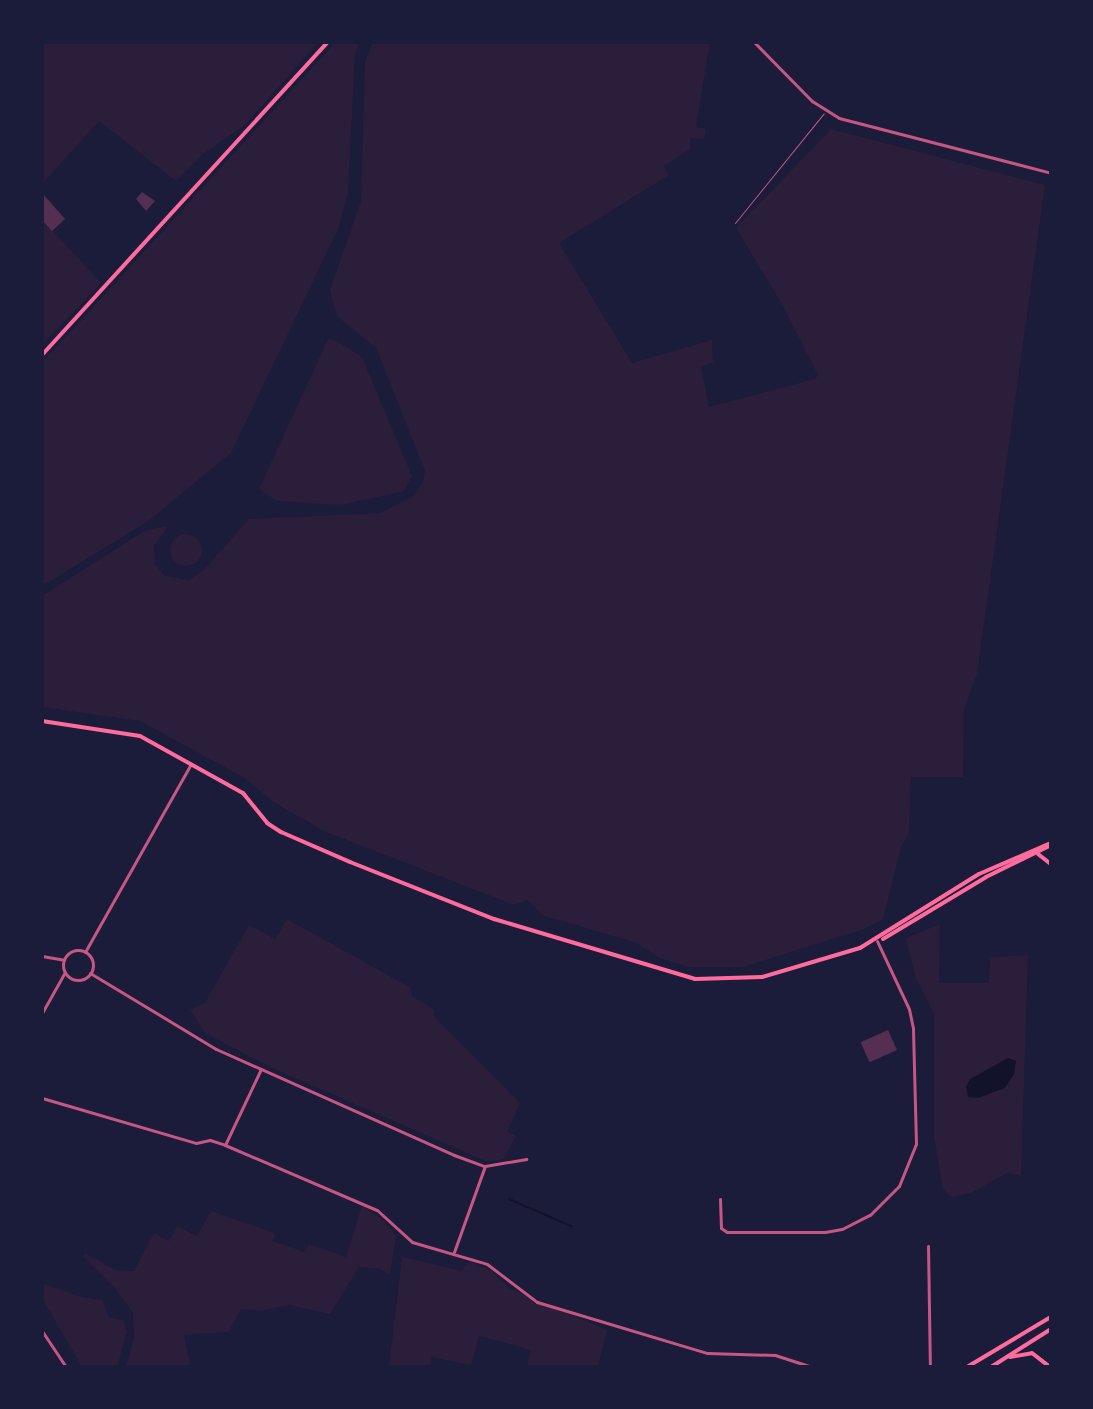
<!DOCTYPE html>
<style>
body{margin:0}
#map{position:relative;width:1093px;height:1409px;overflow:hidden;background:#1b1b3a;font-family:Barlow,sans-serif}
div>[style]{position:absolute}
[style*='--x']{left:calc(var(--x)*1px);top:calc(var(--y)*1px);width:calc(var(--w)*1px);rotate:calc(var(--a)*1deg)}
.green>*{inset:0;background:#2a1e3b}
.round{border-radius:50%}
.water>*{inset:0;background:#12122b}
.stream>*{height:2px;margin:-1px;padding:0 1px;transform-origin:1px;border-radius:1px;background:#12122b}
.building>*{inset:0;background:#542f53;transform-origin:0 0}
.service>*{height:1px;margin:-0.5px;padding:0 0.5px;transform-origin:0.5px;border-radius:0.5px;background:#c65784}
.minor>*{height:3px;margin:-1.5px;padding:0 1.5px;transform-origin:1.5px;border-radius:1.5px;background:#c65784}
.minor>.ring{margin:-1.5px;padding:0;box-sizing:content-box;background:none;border:3px solid #c65784;border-radius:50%}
.tertiary>*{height:3px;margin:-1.5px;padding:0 1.5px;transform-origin:1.5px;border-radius:1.5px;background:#c65784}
.secondary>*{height:4px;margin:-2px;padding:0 2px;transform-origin:2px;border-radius:2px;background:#ff6b9d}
.primary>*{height:4px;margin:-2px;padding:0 2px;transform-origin:2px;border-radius:2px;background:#ff6b9d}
span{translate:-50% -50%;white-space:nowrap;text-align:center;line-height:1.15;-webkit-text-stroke:6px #1b1b3a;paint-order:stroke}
.frame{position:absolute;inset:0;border:44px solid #1b1b3a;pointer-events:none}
</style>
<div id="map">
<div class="green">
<i style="clip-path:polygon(42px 42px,318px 42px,245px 125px,203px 154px,176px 181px,99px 121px,42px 184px)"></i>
<i style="clip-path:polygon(336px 42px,360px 42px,355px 52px,348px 193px,339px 227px,231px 453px,147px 522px,42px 586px,42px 363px)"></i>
<i style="clip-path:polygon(373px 42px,710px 42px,696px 127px,706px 129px,704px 139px,690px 138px,690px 149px,664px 166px,669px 175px,559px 243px,632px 363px,712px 340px,713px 363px,701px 366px,709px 407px,815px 379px,818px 375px,783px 306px,736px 228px,831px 129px,1045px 185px,977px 674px,964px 710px,963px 777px,911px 777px,909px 834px,901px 847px,883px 919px,864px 929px,743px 967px,690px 967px,659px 958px,637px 943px,542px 915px,528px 900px,514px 905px,324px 831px,275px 803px,243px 777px,140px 721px,42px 707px,42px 596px,146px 530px,168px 526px,154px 546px,155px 564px,165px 576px,189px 580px,204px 570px,249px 519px,381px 513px,415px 495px,423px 481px,425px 471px,376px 348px,337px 316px,330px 290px,361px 201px,365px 62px)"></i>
<i style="clip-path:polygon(42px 219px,101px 283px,42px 345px)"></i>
<i style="clip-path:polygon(328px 339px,337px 341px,362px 357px,412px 476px,404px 491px,341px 505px,277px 501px,259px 489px)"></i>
<i class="round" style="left:170px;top:534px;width:32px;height:32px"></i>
<i style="clip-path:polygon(287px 919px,411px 988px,412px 996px,435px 1010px,434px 1017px,520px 1103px,507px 1132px,516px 1136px,504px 1159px,488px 1162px,272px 1068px,205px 1033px,190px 1010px,205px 1003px,249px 925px,275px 939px)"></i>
<i style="clip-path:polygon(940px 924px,939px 983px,989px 983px,990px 957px,1028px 955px,1021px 1176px,1007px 1173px,971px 1193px,951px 1197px,943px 1189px,934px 1136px,934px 1014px,916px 979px,906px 938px)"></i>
<i style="clip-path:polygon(362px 1205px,383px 1220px,396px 1236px,390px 1275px,380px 1269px,359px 1267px,330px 1314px,289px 1305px,260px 1311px,241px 1309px,228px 1332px,184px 1335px,190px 1365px,185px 1367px,126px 1367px,134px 1337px,133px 1313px,114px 1287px,83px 1256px,85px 1253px,115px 1270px,134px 1271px,154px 1233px,169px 1241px,177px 1226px,197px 1236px,211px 1211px,275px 1233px,273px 1241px,305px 1252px,309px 1244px,346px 1257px)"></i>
<i style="clip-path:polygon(402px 1257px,462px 1271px,469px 1262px,490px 1270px,509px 1288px,607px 1330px,598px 1367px,527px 1367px,531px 1350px,479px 1336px,471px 1365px,431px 1357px,430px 1367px,389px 1367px)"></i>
<i style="clip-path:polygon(42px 1283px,81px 1297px,102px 1300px,109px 1317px,123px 1320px,127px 1331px,117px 1367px,82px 1367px,42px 1298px)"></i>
</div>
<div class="water">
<i style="clip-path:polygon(1008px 1058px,1016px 1061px,1014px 1074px,1005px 1088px,978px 1098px,968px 1097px,966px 1087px,970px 1079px)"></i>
</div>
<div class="stream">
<i style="--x:509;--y:1199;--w:68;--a:23.5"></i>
</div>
<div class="building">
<i style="clip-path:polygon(142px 192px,155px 201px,146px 211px,136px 199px)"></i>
<i style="clip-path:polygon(42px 193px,65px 219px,52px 231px,42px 220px)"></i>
<i style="left:888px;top:1030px;width:22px;height:30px;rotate:66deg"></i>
</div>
<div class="service">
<i style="--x:735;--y:223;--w:141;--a:-51"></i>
</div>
<div class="minor">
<i class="ring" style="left:63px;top:950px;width:27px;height:27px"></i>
<i style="--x:85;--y:952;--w:216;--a:-60.6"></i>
<i style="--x:42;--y:956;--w:22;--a:10"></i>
<i style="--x:90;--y:973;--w:147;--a:31.1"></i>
<i style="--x:216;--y:1049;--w:261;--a:24"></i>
<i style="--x:454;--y:1155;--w:33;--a:20"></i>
<i style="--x:485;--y:1166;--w:42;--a:-9.7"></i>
<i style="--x:42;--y:1013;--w:47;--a:-60.7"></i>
<i style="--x:42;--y:1098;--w:160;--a:16.3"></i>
<i style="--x:196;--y:1143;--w:14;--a:-12"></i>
<i style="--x:210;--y:1140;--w:16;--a:18"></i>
<i style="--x:225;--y:1145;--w:165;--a:23.2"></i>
<i style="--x:377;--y:1210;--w:47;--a:42.4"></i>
<i style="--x:412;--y:1242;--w:78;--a:16.3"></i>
<i style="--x:487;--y:1264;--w:63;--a:37.2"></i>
<i style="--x:537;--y:1302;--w:177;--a:16.7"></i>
<i style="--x:707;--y:1353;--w:68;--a:1.7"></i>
<i style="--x:775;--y:1355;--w:38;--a:18"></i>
<i style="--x:225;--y:1145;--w:84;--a:-64.7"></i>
<i style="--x:720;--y:1199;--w:29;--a:88"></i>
<i style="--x:721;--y:1228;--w:7;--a:34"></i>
<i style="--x:727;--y:1232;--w:98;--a:0"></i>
<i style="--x:825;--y:1232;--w:17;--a:-10"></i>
<i style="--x:842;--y:1229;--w:31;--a:-27"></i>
<i style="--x:870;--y:1215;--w:41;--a:-45"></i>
<i style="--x:899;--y:1186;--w:45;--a:-68"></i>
<i style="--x:916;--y:1144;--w:116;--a:-91.5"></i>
<i style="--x:913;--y:1028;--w:19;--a:-102"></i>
<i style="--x:909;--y:1009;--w:75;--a:-115.2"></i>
<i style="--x:928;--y:1246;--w:121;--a:89.1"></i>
<i style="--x:454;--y:1252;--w:91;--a:-70.2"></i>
<i style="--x:42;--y:1331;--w:43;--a:56.3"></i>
</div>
<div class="tertiary">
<i style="--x:754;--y:42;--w:83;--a:45.5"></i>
<i style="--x:812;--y:101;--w:32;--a:32"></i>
<i style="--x:839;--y:118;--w:219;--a:14.5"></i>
</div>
<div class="secondary">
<i style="--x:42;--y:721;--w:99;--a:8.7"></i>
<i style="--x:140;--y:736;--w:118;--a:29"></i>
<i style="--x:243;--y:793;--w:38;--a:51"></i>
<i style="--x:267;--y:823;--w:17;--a:33"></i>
<i style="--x:281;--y:832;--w:75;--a:23.5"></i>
<i style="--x:350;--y:862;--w:155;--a:21.6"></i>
<i style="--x:494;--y:919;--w:210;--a:16.6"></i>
<i style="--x:695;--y:979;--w:67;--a:-1.7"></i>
<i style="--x:762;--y:977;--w:102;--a:-16.5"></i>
<i style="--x:860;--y:948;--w:140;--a:-31.9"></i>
<i style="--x:979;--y:874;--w:78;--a:-23.3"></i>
<i style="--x:1038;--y:854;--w:16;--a:38"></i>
<i style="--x:883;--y:939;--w:120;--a:-31"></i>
<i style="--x:986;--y:877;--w:70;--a:-26.2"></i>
<i style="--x:1010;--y:1357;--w:22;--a:-10"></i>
<i style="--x:1032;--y:1353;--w:23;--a:38"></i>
<i style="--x:967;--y:1367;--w:98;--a:-30.8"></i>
<i style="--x:991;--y:1367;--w:71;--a:-32.3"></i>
</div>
<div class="primary">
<i style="--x:42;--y:355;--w:424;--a:-47.6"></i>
</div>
<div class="frame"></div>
</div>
